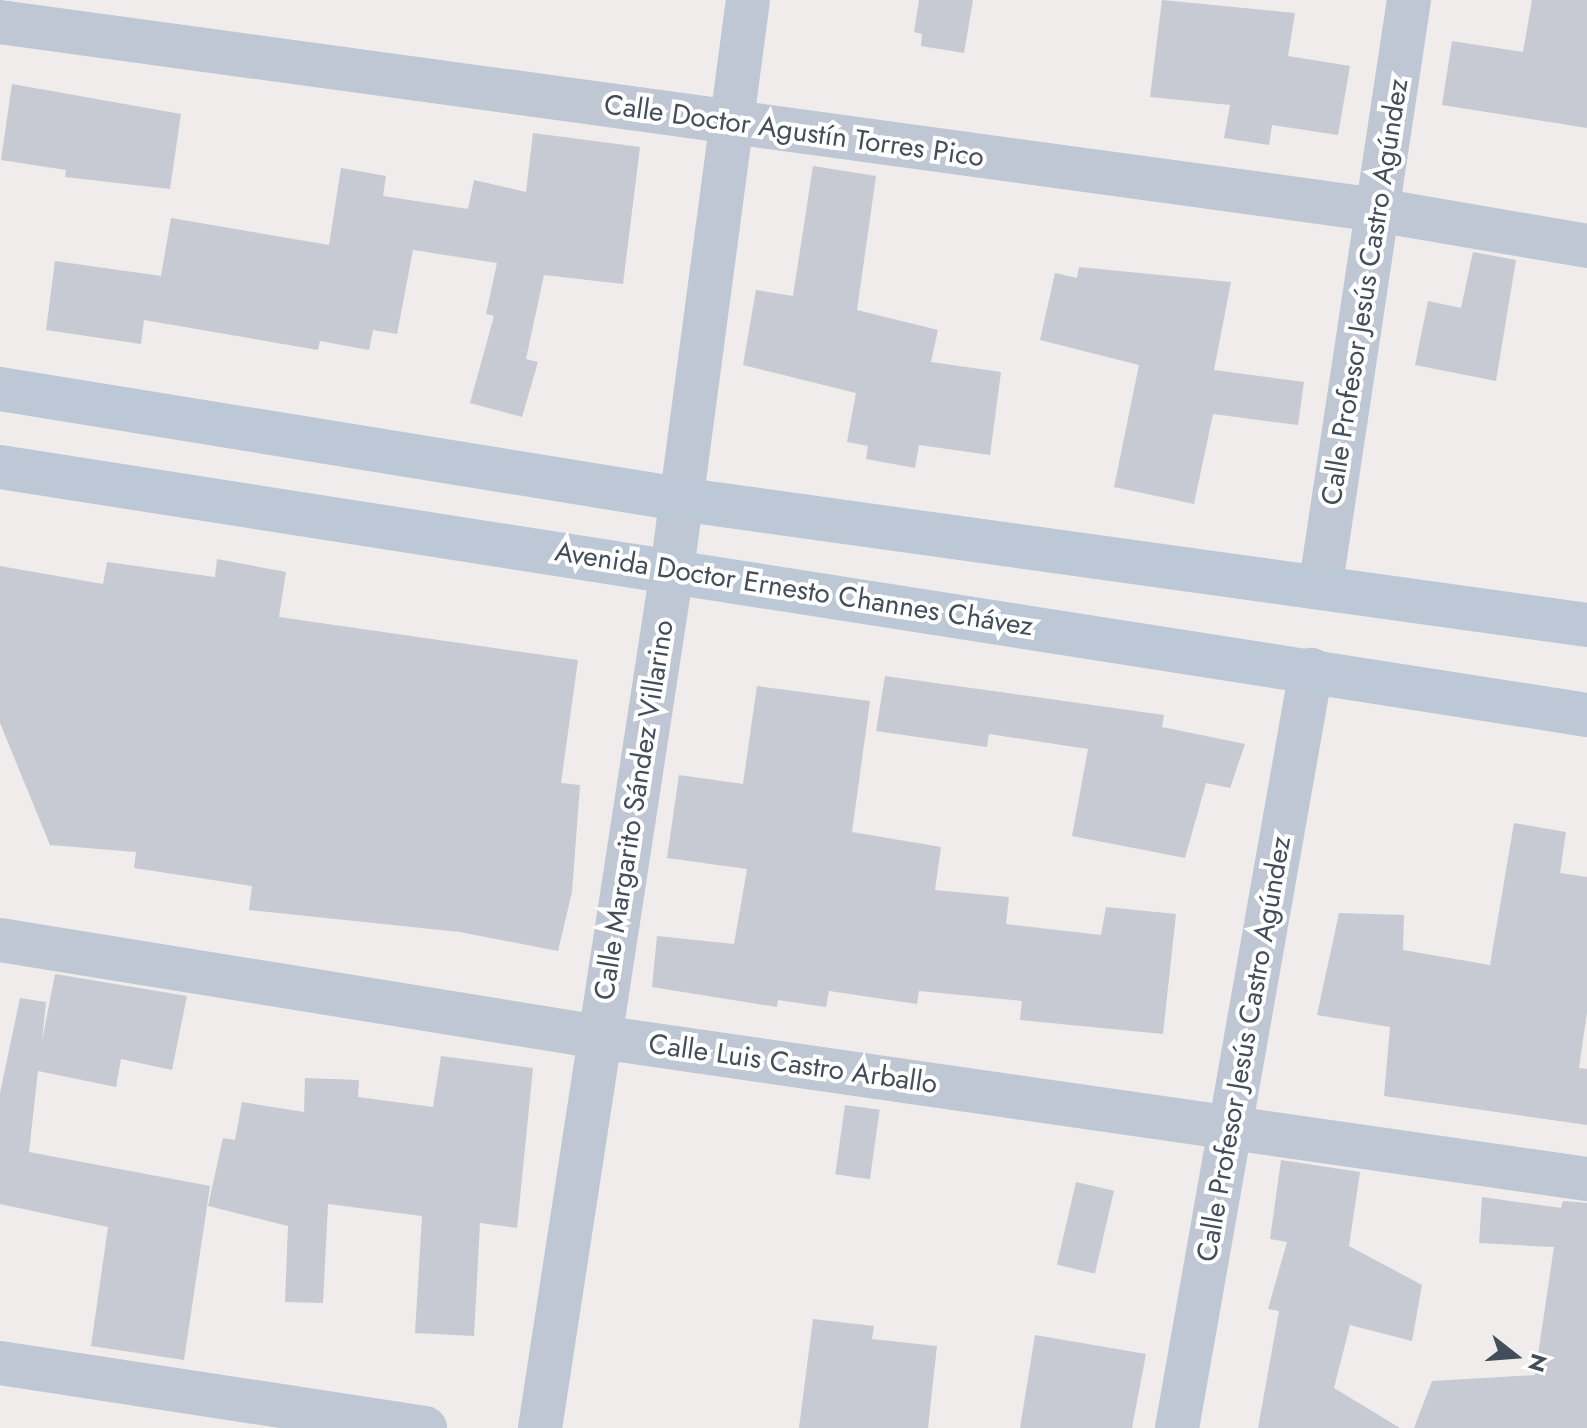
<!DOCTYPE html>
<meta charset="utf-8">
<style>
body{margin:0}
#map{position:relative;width:1587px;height:1428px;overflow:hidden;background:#efeceb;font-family:Jost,sans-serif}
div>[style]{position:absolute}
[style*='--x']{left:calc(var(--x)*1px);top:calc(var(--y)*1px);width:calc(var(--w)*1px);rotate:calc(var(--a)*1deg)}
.building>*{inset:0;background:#c7cad2;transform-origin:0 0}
.street>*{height:44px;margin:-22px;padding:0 22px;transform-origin:22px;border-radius:22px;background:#bec7d3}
.secondary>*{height:44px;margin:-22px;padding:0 22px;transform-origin:22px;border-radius:22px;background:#bdc8d7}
span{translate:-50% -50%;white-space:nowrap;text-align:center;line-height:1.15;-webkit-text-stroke:8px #fff;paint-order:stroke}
.street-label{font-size:28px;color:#434e5a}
.north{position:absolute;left:1475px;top:1316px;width:80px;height:80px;-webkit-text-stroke:6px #fff;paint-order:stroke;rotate:107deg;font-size:22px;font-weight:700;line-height:32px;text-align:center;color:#434e5a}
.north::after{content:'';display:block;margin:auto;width:28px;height:36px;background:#434e5a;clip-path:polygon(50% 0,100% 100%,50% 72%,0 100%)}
</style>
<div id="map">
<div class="building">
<i style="clip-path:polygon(919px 0,973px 0,964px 53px,921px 46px,922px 34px,914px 32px)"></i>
<i style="clip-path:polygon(1162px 0,1295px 13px,1288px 56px,1350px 66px,1338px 135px,1272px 125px,1269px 145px,1224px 138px,1230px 105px,1150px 97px)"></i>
<i style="clip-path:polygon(1532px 0,1587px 0,1587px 128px,1442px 105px,1452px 41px,1523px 52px)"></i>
<i style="clip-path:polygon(12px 84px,181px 114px,170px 189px,65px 177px,66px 170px,1px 160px)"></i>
<i style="clip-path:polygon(533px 133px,640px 147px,623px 284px,544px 275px,526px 359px,538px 362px,522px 417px,470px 403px,494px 316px,486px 314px,497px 263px,413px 250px,397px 334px,373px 330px,369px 350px,320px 341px,318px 350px,144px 320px,141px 344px,46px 330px,55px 261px,161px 276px,171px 218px,329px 245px,341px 168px,386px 176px,383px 196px,468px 209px,474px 180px,526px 192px)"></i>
<i style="clip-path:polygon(813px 166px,876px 176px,857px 310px,938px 330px,931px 362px,1001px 372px,990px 455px,919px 445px,915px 468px,866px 459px,868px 446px,847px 442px,856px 393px,743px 365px,756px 290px,793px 296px)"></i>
<i style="clip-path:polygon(1473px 252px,1516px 260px,1496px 381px,1415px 365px,1428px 301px,1461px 308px)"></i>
<i style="clip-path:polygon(1079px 267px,1231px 282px,1214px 370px,1304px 382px,1298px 425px,1213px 414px,1194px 504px,1114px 487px,1139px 365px,1040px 340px,1055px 273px,1077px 278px)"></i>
<i style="clip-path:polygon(217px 559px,286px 572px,279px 617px,578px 660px,561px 783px,580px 785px,572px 892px,558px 951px,460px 932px,249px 910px,252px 886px,134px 868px,136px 852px,50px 845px,0 723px,0 566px,103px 584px,107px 562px,215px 577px)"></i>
<i style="clip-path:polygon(885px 676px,1164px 715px,1162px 727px,1245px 744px,1230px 788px,1206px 783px,1185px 858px,1072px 836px,1088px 749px,989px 734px,987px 747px,876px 731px)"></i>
<i style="clip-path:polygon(757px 686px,870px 701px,852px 832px,941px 847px,935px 890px,1009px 897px,1006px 924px,1101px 935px,1106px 907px,1176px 914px,1163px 1034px,1020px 1020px,1022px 1001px,919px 991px,917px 1004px,829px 991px,826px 1007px,778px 1000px,777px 1007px,652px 987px,657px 936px,734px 944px,747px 869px,667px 858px,679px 775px,743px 784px)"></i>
<i style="clip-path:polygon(1514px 823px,1566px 832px,1560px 873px,1587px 877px,1587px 1012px,1579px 1068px,1587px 1069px,1587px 1125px,1384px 1096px,1390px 1027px,1317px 1015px,1339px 913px,1404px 915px,1403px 950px,1490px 965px)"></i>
<i style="clip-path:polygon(55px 974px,187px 996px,172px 1070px,121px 1059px,116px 1087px,38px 1071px,29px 1152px,210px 1186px,184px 1360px,91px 1346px,108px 1227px,0 1204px,0 1093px,20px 998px,46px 1002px,42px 1041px)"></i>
<i style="clip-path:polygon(441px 1056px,533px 1068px,517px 1228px,480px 1223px,474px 1336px,415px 1333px,422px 1216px,328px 1204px,323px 1303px,285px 1302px,288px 1226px,208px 1206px,223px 1138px,235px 1140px,242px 1102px,304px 1112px,305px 1078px,359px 1080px,358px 1097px,433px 1107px)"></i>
<i style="left:845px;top:1105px;width:35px;height:70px;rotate:8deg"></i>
<i style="clip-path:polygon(1281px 1160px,1360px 1172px,1349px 1246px,1422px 1285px,1412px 1341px,1350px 1325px,1334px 1388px,1400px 1428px,1258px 1428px,1279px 1311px,1268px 1309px,1287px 1242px,1270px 1239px)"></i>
<i style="left:1076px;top:1182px;width:39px;height:85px;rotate:13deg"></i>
<i style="clip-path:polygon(1482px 1197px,1561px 1208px,1563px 1201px,1587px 1203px,1587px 1428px,1414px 1428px,1432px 1381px,1535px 1375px,1554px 1247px,1479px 1243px)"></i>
<i style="clip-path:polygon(813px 1319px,874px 1326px,872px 1339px,937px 1346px,928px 1428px,799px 1428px)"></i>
<i style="clip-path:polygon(1035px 1335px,1146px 1354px,1132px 1428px,1020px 1428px)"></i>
</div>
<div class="street">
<i style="--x:0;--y:22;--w:1390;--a:7.77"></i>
<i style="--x:1377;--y:210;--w:213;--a:9.7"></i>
<i style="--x:1321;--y:583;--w:590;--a:-81.42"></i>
<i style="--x:0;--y:940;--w:607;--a:9.2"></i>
<i style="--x:599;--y:1037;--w:998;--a:8.18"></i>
<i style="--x:0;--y:1363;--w:430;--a:8.7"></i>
<i style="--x:540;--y:1428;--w:868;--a:-81.25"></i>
<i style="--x:672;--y:570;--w:575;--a:-82.41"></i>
<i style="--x:1177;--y:1428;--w:770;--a:-79.97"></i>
</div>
<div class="secondary">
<i style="--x:0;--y:389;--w:688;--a:9.2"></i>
<i style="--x:679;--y:499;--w:917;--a:7.9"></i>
<i style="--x:0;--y:467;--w:1606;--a:8.88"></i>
</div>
<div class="street-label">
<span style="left:794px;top:131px;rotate:8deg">Calle Doctor Agustín Torres Pico</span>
<span style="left:1365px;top:292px;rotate:-81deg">Calle Profesor Jesús Castro Agúndez</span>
<span style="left:794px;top:589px;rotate:9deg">Avenida Doctor Ernesto Channes Chávez</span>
<span style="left:634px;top:810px;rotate:-81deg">Calle Margarito Sández Villarino</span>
<span style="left:1244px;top:1049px;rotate:-80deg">Calle Profesor Jesús Castro Agúndez</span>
<span style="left:793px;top:1064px;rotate:8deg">Calle Luis Castro Arballo</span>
</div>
<div class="north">N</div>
</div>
